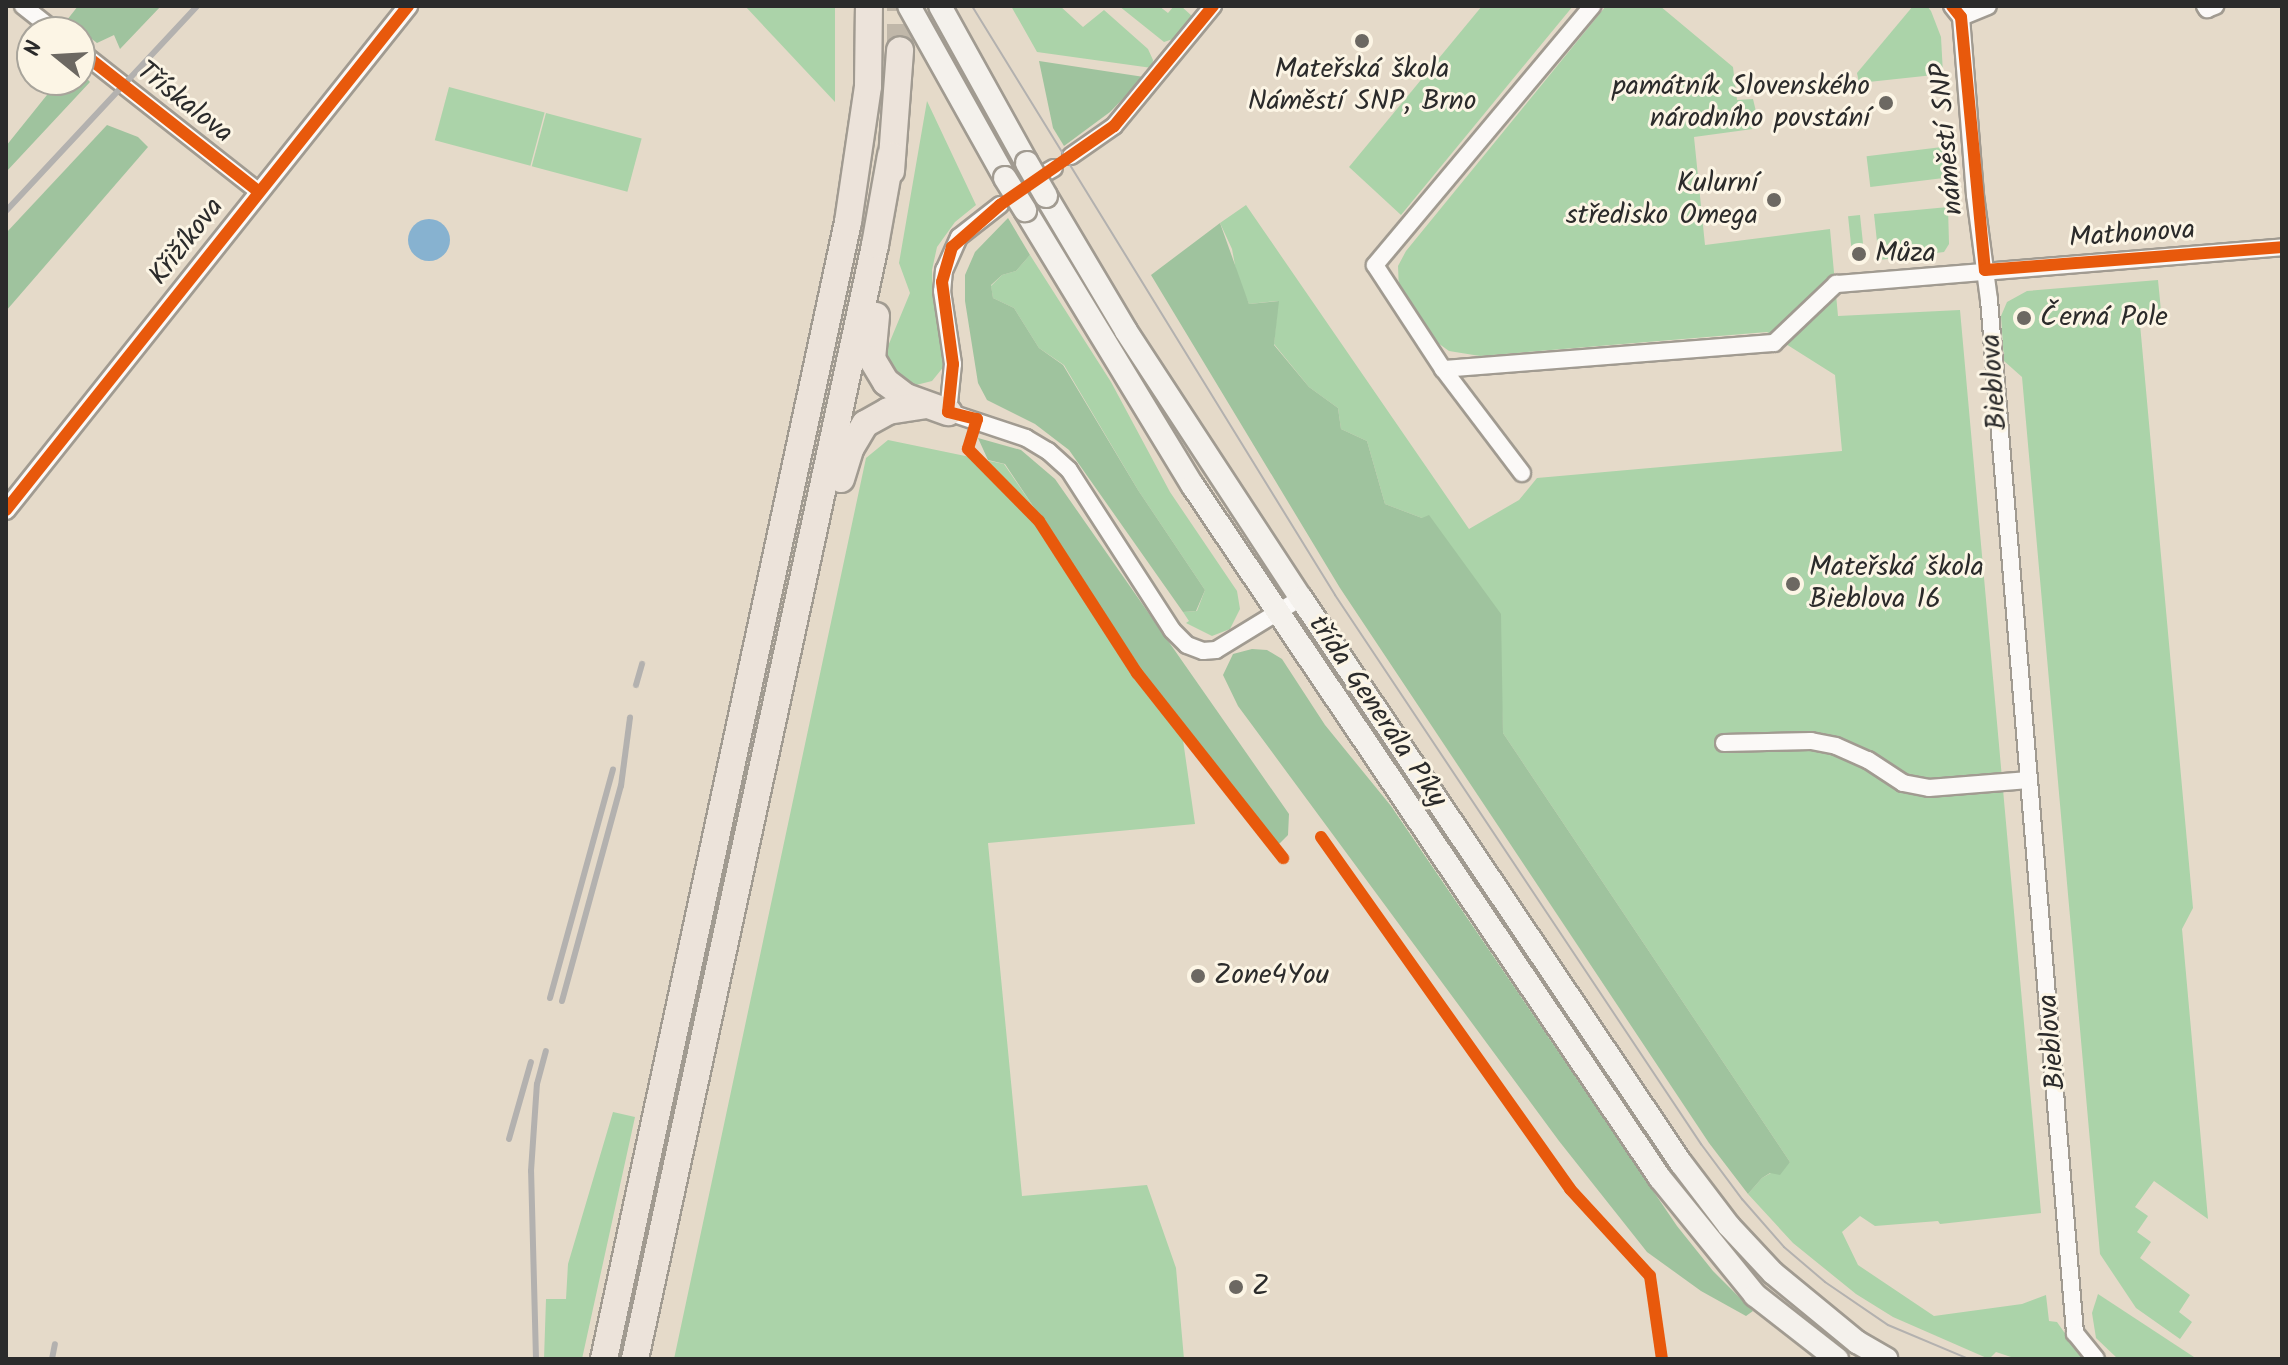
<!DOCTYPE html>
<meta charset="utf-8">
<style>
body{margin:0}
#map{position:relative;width:2288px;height:1365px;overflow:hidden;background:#e5dac9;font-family:Kalam,sans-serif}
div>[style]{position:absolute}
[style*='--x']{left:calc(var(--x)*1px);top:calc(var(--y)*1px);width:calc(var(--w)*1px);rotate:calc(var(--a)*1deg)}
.green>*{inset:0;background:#abd3a9;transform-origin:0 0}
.forest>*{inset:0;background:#9fc39e}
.water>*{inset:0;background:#87b2d0}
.round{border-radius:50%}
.trunk-tunnel>*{height:26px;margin-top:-13px;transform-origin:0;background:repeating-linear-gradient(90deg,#c0b7a9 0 26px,transparent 0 39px)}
.roads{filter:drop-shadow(2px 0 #a19b91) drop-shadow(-2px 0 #a19b91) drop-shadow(0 2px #a19b91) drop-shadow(0 -2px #a19b91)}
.minor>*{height:16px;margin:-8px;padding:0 8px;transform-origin:8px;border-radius:8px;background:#fbf9f7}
.tertiary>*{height:18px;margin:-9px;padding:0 9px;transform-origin:9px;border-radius:9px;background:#fbf9f7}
.secondary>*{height:22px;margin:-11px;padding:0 11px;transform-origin:11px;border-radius:11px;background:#f4f1ec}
.trunk>*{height:26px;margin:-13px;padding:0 13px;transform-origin:13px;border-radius:13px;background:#ece3da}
.tram>*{height:2px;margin:-1px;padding:0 1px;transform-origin:1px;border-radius:1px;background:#b3b1af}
.rail>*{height:6px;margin:-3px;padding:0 3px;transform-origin:3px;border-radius:3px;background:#b3b1af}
.bridges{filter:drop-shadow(2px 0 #a19b91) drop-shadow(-2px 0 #a19b91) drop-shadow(0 2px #a19b91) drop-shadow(0 -2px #a19b91)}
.secondary-bridge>*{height:22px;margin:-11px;padding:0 11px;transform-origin:11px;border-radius:11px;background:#f4f1ec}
.cycleway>*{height:12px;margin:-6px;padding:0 6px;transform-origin:6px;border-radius:6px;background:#e8590c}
.dots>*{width:22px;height:22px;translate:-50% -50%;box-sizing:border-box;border:4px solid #fcf5e5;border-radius:50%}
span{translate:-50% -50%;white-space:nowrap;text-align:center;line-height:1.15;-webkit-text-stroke:6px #fcf5e5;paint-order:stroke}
.poi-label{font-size:28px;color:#2b2b2b}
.right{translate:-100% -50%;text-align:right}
.left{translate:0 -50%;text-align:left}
.street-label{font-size:28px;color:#2b2b2b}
.frame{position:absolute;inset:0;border:8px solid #2b2b2b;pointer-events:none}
.north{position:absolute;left:16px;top:16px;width:80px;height:80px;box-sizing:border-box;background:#fcf5e5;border:2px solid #a8a49b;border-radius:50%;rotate:288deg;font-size:22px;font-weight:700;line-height:32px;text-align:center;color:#2b2b2b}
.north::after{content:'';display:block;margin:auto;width:28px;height:36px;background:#6c6862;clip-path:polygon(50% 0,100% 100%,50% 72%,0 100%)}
</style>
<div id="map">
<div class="green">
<i style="clip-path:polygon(745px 6px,835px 6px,835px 102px)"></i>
<i style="clip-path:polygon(1011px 6px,1060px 6px,1083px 27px,1104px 10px,1148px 49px,1153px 60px,1152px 68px,1037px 52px)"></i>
<i style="clip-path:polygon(1119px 6px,1159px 6px,1168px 13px,1174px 6px,1181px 6px,1193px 17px,1176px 38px,1164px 42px)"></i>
<i style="clip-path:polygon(1482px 6px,1573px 6px,1401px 215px,1349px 167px)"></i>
<i style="clip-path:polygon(1606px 6px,1660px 6px,1733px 67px,1737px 100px,1753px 99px,1760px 128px,1694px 137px,1705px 245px,1830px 229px,1838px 316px,1960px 310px,2041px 1213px,1940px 1224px,1938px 1221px,1875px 1226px,1860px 1216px,1842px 1232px,1858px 1265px,1934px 1316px,2022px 1304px,2046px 1295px,2049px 1321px,2057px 1322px,2083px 1359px,2017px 1359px,1996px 1352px,1989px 1359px,1893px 1317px,1856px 1294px,1793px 1243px,1748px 1194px,1762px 1178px,1790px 1162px,1503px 733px,1502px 708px,1422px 518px,1385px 504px,1367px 441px,1341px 429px,1338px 408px,1309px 387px,1274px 344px,1278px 301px,1249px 304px,1237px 276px,1232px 249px,1220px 223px,1246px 205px,1469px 529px,1519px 500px,1537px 478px,1842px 451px,1835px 375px,1767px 332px,1480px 356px,1449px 351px,1431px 338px,1399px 290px,1398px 266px,1406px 251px)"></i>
<i style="clip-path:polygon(1913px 6px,1927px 6px,1931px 11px,1941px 37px,1943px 74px,1859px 83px,1857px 73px)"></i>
<i style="left:449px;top:87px;width:99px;height:55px;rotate:15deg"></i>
<i style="clip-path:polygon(927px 101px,976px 205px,955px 222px,937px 247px,932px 270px,933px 300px,942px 336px,945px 365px,932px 381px,912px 386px,892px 373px,886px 351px,910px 293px,899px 263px)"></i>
<i style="left:546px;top:113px;width:99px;height:55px;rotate:15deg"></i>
<i style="left:1942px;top:147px;width:31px;height:76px;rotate:83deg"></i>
<i style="clip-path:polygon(1948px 207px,1949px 244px,1944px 252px,1879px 260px,1874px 214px)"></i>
<i style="left:1860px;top:215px;width:44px;height:12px;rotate:84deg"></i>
<i style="clip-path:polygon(1030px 255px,1111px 382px,1170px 492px,1237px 591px,1240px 609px,1230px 629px,1212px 636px,1186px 623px,1189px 621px,1183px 612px,1197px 611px,1205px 590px,1138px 490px,1064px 365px,1039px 348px,1014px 308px,993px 298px,991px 286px,1002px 275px,1016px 271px)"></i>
<i style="clip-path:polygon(2158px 280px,2162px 321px,2140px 324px,2193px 908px,2182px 929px,2208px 1219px,2154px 1181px,2135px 1207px,2148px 1216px,2137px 1232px,2151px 1242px,2140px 1258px,2190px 1295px,2179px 1312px,2192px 1322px,2180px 1339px,2136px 1308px,2100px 1254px,2022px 377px,2004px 361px,2001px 316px,2007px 302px,2027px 291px)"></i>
<i style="clip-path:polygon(888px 440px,1004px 464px,1189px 734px,1183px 740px,1195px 824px,988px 843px,1022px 1196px,1147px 1185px,1176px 1268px,1184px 1359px,674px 1359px,866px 458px)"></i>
<i style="clip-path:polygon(613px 1112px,635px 1117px,582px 1359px,544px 1359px,546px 1299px,566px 1299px,568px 1264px)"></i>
<i style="clip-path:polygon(2098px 1294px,2197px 1359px,2118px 1359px,2096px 1338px,2092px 1313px)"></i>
</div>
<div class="forest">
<i style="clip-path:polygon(78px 6px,161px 6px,120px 49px,114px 35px,97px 43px,67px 20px)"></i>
<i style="clip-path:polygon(1039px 61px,1144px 77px,1110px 112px,1064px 146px,1053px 128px)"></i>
<i style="clip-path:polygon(80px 71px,90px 82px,6px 172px,6px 146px,59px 80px,80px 80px)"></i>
<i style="clip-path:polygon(107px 125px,138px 137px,148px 147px,6px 311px,6px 233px)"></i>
<i style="clip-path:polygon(1008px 218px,1030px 255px,1016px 271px,1002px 275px,991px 285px,993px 298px,1014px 308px,1039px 348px,1063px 365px,1138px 490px,1205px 590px,1196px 611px,1183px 612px,1069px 450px,1035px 424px,987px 400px,978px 383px,965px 301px,965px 275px,975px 252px)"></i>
<i style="clip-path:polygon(1220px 223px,1249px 304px,1279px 301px,1274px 345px,1309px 387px,1338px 408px,1341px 429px,1367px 441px,1385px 504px,1422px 518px,1429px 515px,1501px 614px,1503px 733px,1790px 1162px,1780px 1175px,1770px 1173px,1762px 1178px,1748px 1194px,1709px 1143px,1340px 588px,1151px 275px)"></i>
<i style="clip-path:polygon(978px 438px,1021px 450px,1055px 479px,1289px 814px,1288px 835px,1277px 846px,1169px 710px,1005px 464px,988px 460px)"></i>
<i style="clip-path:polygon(1252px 649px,1267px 650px,1282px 659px,1325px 725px,1391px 806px,1677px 1226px,1713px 1271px,1753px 1311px,1746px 1316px,1701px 1291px,1647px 1252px,1559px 1141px,1238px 706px,1223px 675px,1233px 654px)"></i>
</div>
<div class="water">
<i class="round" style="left:408px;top:219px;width:42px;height:42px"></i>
</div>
<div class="trunk-tunnel">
<i style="--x:900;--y:50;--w:44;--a:-90"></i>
</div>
<div class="roads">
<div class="minor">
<i style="--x:23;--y:6;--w:42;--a:38.2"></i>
<i style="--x:1952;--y:6;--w:14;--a:51"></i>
<i style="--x:1961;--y:17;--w:179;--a:85.5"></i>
<i style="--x:1975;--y:195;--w:106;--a:82.4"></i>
<i style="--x:1989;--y:300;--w:1037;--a:85.24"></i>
<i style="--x:2075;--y:1333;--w:33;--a:51"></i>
<i style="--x:2205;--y:6;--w:4;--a:56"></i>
<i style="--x:2207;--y:9;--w:9;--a:-21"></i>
<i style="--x:1961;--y:17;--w:29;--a:-22"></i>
<i style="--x:80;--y:51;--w:226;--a:38.2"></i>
<i style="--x:1071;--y:156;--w:52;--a:-34.9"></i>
<i style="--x:1114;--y:126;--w:156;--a:-50.5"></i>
<i style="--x:1047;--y:172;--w:8;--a:-30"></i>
<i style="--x:1000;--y:205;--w:52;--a:142"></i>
<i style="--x:959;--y:237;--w:36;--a:114"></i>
<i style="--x:944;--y:270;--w:21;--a:95"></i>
<i style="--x:942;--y:291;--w:74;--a:81.4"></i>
<i style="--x:953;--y:364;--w:48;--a:95.9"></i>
<i style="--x:948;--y:412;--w:82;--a:18.4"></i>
<i style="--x:1026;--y:438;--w:26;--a:31"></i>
<i style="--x:1048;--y:451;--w:28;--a:42"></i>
<i style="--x:1069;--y:470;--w:190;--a:57.2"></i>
<i style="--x:1172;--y:630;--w:21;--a:45"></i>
<i style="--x:1187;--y:645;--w:17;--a:21"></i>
<i style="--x:1203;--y:651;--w:13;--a:-4"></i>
<i style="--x:1216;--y:650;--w:100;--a:-31.5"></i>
<i style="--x:1443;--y:369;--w:332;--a:-4.5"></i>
<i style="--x:1774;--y:343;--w:86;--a:-43.6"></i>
<i style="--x:1836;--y:284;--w:448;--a:-4.7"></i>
<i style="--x:1522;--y:473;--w:131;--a:-127.2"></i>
<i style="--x:1443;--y:369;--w:124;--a:-123.2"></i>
<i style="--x:1375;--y:265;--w:338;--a:-50"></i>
<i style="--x:1724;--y:743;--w:87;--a:-1.3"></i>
<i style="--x:1811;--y:741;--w:25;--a:11"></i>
<i style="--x:1836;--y:746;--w:35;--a:24"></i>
<i style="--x:1868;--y:760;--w:42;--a:33.3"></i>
<i style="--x:1903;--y:783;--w:26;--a:11"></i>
<i style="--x:1929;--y:788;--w:100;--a:-4.6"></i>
</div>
<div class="tertiary">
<i style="--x:6;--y:510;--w:645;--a:-51.42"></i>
</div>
<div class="secondary">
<i style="--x:909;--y:6;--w:197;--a:60.8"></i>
<i style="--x:940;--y:6;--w:179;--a:61"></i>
<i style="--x:1046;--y:196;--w:157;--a:59.3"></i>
<i style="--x:1126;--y:331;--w:319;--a:56.8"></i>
<i style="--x:1301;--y:598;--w:681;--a:56.08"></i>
<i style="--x:1681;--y:1163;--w:79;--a:52.7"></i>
<i style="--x:1729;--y:1226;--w:64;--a:46.9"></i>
<i style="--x:1773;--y:1273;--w:109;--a:39.4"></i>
<i style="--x:1857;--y:1342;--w:34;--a:30"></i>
<i style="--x:1025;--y:210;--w:323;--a:58.7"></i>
<i style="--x:1193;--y:486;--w:835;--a:55.99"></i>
<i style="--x:1660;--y:1178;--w:151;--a:50.9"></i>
<i style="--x:1755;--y:1295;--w:104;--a:38"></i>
</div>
<div class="trunk">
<i style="--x:891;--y:171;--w:121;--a:-85.7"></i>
<i style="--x:876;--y:316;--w:43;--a:95.3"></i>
<i style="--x:872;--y:359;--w:27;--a:59"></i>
<i style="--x:886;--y:382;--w:25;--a:37"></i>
<i style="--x:906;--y:397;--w:45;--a:19.7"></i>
<i style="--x:841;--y:479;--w:31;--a:-73"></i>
<i style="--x:850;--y:449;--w:29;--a:-59"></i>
<i style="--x:865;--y:424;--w:26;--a:-29"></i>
<i style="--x:888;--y:411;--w:36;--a:-9"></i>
<i style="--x:604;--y:1359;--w:1163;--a:-77.89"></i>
<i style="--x:848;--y:222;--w:137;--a:-81.6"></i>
<i style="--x:868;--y:86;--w:80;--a:-89.3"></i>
<i style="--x:635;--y:1359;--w:1140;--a:-77.84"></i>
<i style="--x:875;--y:245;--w:91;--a:-79.9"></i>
</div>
</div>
<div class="tram">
<i style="--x:972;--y:6;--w:692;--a:58.35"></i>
<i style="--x:1335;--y:595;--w:660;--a:56.31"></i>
<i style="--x:1701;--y:1144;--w:69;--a:53.3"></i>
<i style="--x:1742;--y:1199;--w:64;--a:48.8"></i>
<i style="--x:1784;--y:1247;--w:54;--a:40.5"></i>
<i style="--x:1825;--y:1282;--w:76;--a:34.3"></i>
<i style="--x:1888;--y:1325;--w:88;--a:22.8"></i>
</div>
<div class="rail">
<i style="--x:6;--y:211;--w:280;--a:-47"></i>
<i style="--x:636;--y:685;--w:22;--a:-74"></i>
<i style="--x:550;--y:998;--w:237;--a:-74.6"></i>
<i style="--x:562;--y:1001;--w:223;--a:-74.7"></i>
<i style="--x:621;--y:786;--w:69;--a:-82.5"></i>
<i style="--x:509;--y:1139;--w:80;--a:-74.1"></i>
<i style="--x:52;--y:1359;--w:15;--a:-79"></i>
<i style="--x:536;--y:1359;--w:188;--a:-91.5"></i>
<i style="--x:531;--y:1171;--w:87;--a:-86.1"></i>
<i style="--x:537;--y:1084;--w:34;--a:-75"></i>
</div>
<div class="bridges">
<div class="secondary-bridge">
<i style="--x:1027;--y:163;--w:38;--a:60"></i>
<i style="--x:1005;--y:178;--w:38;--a:58"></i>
</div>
</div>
<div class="cycleway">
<i style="--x:1213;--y:6;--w:156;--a:129.5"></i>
<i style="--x:1114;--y:126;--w:139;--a:145.3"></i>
<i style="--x:1000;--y:205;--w:64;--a:138.8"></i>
<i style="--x:952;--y:247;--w:36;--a:106"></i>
<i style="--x:942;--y:282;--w:83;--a:82.4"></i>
<i style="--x:953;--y:364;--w:48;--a:95.9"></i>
<i style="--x:948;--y:412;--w:30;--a:14"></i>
<i style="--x:977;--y:419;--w:31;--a:107"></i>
<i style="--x:968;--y:449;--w:101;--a:45.4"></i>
<i style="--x:1039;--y:521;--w:181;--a:57.2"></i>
<i style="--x:1137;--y:673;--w:236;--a:51.7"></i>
<i style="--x:1952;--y:6;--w:14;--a:51"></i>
<i style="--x:1961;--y:17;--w:254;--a:84.6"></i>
<i style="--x:1985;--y:270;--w:298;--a:-4.4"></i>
<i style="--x:80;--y:51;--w:226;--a:38.2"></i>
<i style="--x:6;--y:510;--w:645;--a:-51.42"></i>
<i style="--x:1321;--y:837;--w:431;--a:54.7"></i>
<i style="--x:1570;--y:1189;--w:118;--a:47.4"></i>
<i style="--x:1650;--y:1276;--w:84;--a:81.8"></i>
</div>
<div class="dots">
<i style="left:1362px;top:41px;background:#6c6862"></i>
<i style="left:1886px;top:103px;background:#6c6862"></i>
<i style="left:1774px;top:200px;background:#6c6862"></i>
<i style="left:1859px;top:254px;background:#6c6862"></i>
<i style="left:2024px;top:318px;background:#6c6862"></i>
<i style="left:1793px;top:584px;background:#6c6862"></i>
<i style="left:1198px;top:976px;background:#6c6862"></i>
<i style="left:1236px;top:1287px;background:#6c6862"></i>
</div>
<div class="poi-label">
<span style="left:1362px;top:86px">Mateřská škola<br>Náměstí SNP, Brno</span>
<span class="right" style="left:1870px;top:103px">památník Slovenského<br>národního povstání</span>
<span class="right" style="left:1758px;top:200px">Kulurní<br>středisko Omega</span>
<span class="left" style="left:1875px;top:254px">Můza</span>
<span class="left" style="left:2040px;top:318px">Černá Pole</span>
<span class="left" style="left:1809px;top:584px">Mateřská škola<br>Bieblova 16</span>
<span class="left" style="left:1214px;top:976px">Zone4You</span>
<span class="left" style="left:1252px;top:1287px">Z</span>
</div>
<div class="street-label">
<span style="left:184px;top:103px;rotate:38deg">Třískalova</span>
<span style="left:1948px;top:139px;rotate:-95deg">náměstí SNP</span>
<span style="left:2132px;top:235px;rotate:-4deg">Mathonova</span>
<span style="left:187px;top:242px;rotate:-52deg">Křižíkova</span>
<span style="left:1995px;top:382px;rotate:-94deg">Bieblova</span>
<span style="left:1377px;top:712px;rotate:56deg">třída Generála Píky</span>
<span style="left:2053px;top:1042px;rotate:-95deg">Bieblova</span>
</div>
<div class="frame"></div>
<div class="north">N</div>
</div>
